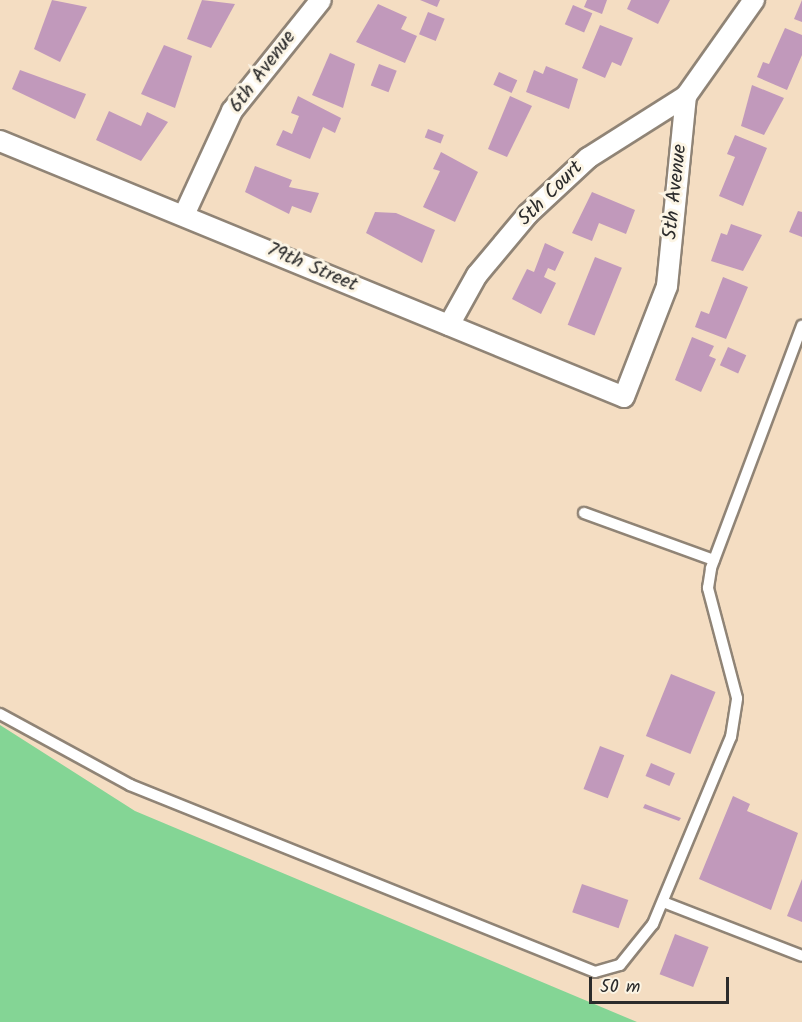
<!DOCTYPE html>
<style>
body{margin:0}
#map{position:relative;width:802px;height:1022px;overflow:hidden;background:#f4ddc2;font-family:Kalam,sans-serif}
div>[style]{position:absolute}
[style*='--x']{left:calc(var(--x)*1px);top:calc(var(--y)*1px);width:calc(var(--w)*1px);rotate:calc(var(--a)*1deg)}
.green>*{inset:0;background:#84d595}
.building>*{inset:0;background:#c199bb;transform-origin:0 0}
.roads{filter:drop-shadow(2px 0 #908476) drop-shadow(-2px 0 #908476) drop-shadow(0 2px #908476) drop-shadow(0 -2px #908476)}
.service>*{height:10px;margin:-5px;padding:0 5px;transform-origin:5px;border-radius:5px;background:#fff}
.minor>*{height:20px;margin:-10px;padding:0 10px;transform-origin:10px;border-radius:10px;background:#fff}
span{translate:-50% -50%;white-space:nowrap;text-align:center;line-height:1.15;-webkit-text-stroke:6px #fcf5e5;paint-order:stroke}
.street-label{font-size:20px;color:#2b2b2b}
.scale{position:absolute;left:589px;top:977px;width:140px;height:27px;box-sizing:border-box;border:3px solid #2b2b2b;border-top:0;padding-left:8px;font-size:18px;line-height:21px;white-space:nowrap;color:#2b2b2b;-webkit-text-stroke:4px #fcf5e5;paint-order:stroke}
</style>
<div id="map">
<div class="green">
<i style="clip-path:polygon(0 725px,135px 811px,637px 1022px,0 1022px)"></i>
</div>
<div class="building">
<i style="clip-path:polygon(52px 0,87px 7px,60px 62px,34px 49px)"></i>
<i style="clip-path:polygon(202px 0,235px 4px,211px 48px,187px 39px)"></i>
<i style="clip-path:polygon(420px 0,440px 0,437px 7px)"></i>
<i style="clip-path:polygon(587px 0,607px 0,602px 14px,584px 7px)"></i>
<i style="clip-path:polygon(631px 0,670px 0,658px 24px,627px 9px)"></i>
<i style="clip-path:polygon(802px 0,802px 22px,794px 19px)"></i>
<i style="clip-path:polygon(378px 4px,407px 17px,401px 29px,417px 36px,405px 63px,356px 42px)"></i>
<i style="left:573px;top:5px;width:21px;height:21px;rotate:23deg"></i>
<i style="left:428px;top:12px;width:18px;height:24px;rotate:22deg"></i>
<i style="clip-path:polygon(600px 25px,633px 38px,621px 66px,612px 62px,605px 78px,582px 68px)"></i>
<i style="clip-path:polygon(785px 28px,802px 35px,802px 55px,787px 90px,757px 77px,763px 62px,769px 64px)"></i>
<i style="clip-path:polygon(164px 45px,192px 56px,175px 108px,141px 94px)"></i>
<i style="clip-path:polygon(330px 53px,355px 64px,343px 108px,312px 95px)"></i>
<i style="left:379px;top:64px;width:19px;height:23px;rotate:21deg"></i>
<i style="clip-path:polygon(546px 66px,578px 79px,569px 109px,526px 92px,534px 70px,543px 74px)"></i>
<i style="clip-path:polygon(20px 70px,86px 94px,75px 119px,12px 89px)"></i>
<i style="left:499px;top:72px;width:20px;height:14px;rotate:24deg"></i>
<i style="clip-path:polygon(752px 85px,784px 98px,764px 135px,741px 126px)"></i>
<i style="clip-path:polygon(298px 96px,341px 118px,335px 133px,323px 127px,310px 159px,276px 145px,283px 130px,292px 134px,299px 116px,291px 113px)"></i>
<i style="clip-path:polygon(510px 96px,532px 106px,507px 157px,488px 149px)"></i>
<i style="clip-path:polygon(109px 111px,141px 126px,147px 112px,168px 122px,141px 161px,96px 140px)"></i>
<i style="left:428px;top:129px;width:17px;height:9px;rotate:21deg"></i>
<i style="clip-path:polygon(735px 135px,767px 148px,743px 206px,719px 196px,735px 157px,727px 154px)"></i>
<i style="clip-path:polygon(441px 152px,478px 172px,455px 222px,423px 207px,440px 171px,433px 169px)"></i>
<i style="clip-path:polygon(255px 166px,292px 180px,289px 187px,319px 193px,311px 213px,292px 206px,289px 214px,245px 192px)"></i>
<i style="clip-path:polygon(592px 192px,635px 210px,626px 234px,599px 223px,592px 241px,572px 233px)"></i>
<i style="clip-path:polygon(798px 211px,802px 212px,802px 237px,789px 232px)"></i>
<i style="clip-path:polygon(375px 212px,396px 213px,435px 230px,422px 263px,366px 233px)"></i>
<i style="clip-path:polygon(731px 224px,762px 235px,743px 271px,711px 261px,721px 233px,727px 235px)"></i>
<i style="clip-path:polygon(545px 243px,564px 252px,555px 271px,548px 268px,544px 277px,556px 283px,541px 314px,512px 299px,527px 269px,534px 272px)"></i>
<i style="left:595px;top:257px;width:29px;height:73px;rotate:22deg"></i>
<i style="clip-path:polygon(723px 277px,748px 287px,726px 339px,695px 327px,701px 311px,709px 314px)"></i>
<i style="clip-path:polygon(692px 337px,714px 346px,709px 356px,716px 359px,701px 392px,675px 380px)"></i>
<i style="left:728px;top:347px;width:20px;height:20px;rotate:24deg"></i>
<i style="left:671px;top:674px;width:48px;height:67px;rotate:22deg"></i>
<i style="left:600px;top:746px;width:26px;height:46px;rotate:21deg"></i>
<i style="left:651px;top:763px;width:26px;height:14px;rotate:23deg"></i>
<i style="clip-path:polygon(733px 796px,750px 804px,747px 811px,798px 833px,771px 910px,699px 879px)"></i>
<i style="clip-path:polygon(645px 804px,681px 818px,679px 821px,643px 808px)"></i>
<i style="clip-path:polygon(802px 879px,802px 922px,787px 916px)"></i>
<i style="left:582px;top:884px;width:49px;height:30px;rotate:19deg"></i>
<i style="left:675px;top:934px;width:36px;height:43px;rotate:21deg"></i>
</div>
<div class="roads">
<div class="service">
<i style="--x:584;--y:513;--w:138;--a:19.9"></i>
<i style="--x:0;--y:714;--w:148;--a:28.6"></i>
<i style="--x:130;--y:785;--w:501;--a:21.91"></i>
<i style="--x:595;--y:972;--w:26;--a:-16"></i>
<i style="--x:620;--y:965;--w:53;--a:-51.2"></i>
<i style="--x:653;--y:924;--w:203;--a:-67.4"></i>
<i style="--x:731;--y:737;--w:39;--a:-81"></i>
<i style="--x:737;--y:698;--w:114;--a:-104.8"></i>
<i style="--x:708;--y:588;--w:20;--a:-81"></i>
<i style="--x:711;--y:568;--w:259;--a:-69.4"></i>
<i style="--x:663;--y:902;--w:149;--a:21.2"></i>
</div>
<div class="minor">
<i style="--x:0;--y:141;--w:674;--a:22.31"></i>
<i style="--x:624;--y:397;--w:119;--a:-68.8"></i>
<i style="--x:667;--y:286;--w:191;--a:-84.3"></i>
<i style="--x:686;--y:96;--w:118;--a:-54.7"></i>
<i style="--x:184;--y:215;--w:115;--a:-65.2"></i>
<i style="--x:232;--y:111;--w:142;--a:-51.3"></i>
<i style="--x:449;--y:325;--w:57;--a:-60.8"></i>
<i style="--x:477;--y:275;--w:80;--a:-50.1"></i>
<i style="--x:528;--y:214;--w:82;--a:-43"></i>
<i style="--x:588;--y:158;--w:116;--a:-32.3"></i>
</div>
</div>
<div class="street-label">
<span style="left:263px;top:72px;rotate:-53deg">6th Avenue</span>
<span style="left:676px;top:192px;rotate:-84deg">5th Avenue</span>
<span style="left:551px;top:194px;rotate:-45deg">5th Court</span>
<span style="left:312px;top:268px;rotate:23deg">79th Street</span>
</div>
<div class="scale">50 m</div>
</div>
